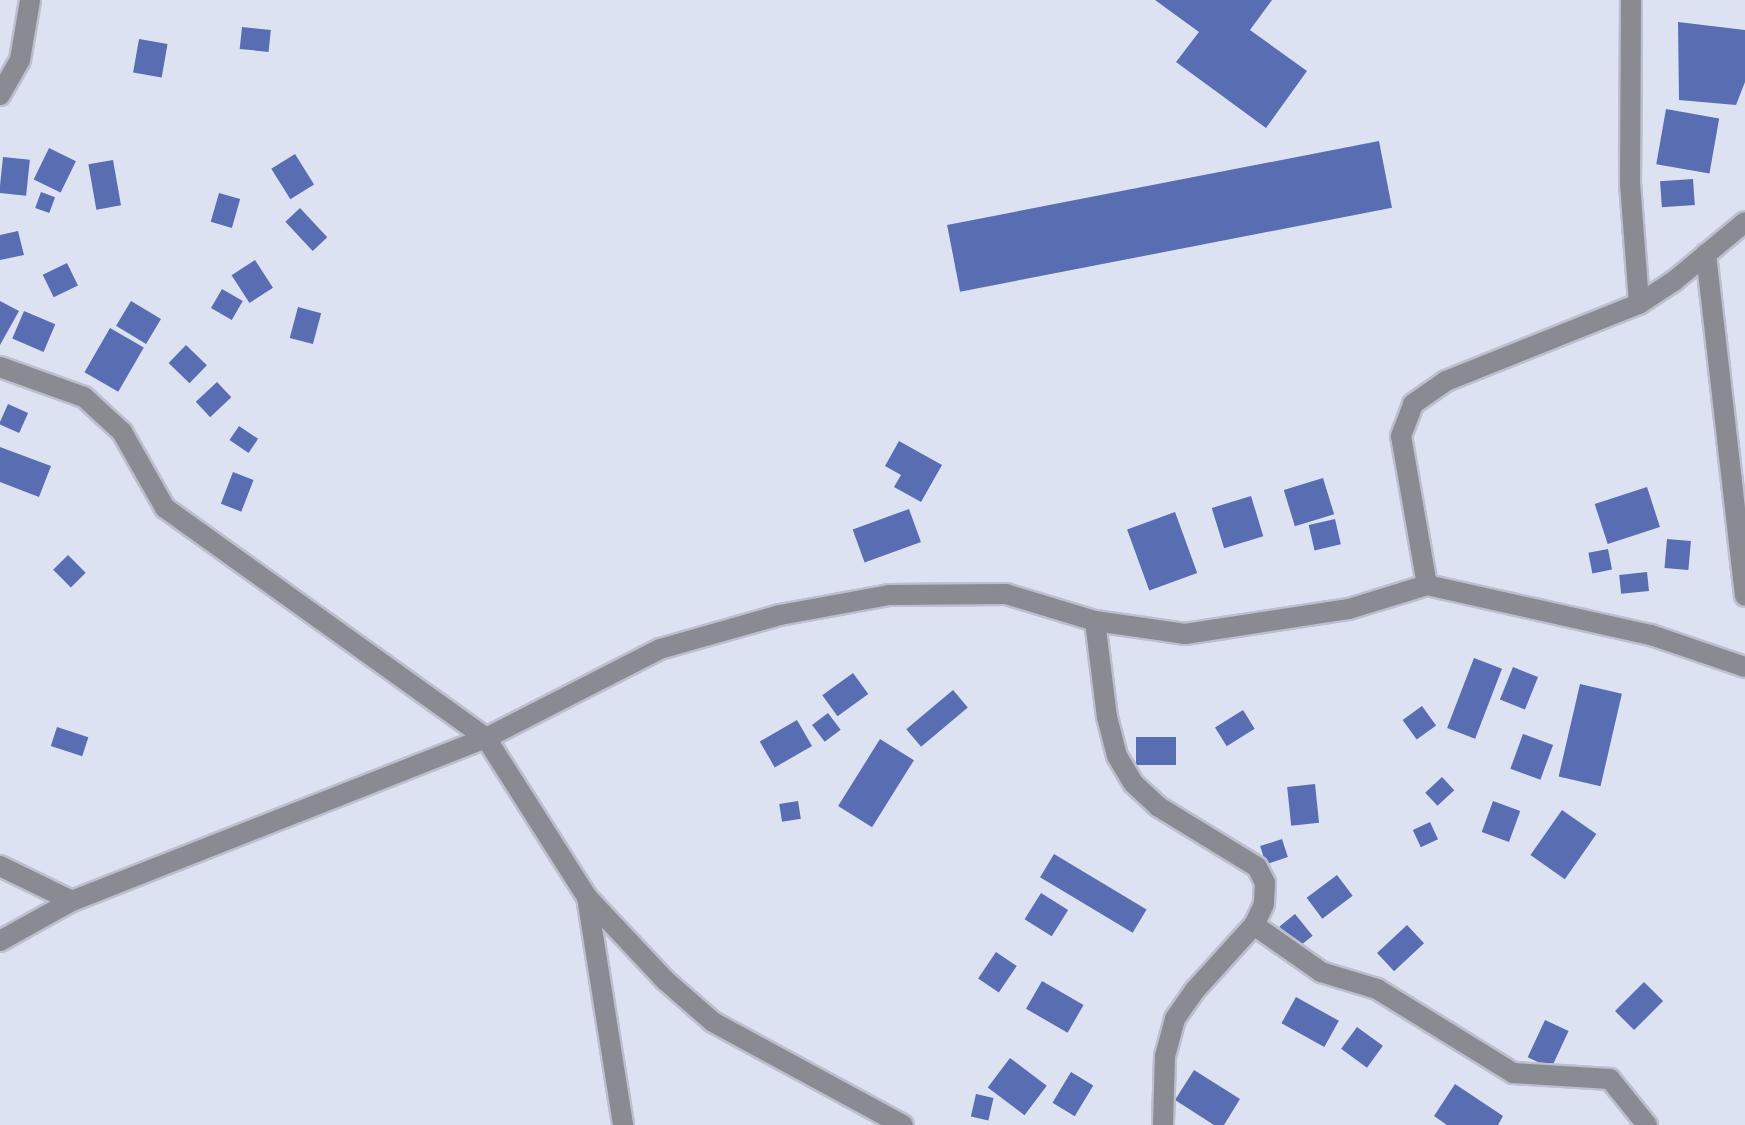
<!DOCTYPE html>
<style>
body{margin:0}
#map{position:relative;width:1745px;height:1125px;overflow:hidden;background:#dde2f3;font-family:"Roboto Condensed",sans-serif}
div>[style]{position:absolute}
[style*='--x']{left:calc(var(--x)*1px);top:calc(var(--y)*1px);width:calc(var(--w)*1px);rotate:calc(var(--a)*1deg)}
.building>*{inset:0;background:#596db2;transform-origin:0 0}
.roads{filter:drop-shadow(2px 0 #bbbfce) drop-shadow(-2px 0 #bbbfce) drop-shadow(0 2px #bbbfce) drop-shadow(0 -2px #bbbfce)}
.minor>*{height:20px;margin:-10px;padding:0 10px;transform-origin:10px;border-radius:10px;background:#898b92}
span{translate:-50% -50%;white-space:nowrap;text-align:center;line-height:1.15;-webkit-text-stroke:8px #fff;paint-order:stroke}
</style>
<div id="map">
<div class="building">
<i style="clip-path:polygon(1155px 0,1272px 0,1250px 30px,1307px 71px,1266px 128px,1176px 62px,1199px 32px)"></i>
<i style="clip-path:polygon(1678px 22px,1745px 30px,1745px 82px,1736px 105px,1679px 100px)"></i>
<i style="left:242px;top:27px;width:29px;height:22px;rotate:6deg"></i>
<i style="left:139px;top:39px;width:29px;height:34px;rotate:10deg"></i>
<i style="left:1666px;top:109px;width:54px;height:56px;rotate:10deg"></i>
<i style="left:1379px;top:141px;width:68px;height:440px;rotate:79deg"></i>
<i style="left:49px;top:148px;width:30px;height:35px;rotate:26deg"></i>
<i style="left:295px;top:154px;width:36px;height:28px;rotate:58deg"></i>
<i style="left:3px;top:157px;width:27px;height:36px;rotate:6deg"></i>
<i style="left:113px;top:160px;width:46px;height:25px;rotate:80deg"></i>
<i style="left:1693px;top:179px;width:26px;height:33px;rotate:86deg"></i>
<i style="left:41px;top:192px;width:15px;height:17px;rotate:20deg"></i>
<i style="left:219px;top:193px;width:22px;height:30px;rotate:16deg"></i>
<i style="left:300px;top:208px;width:40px;height:20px;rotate:47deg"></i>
<i style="clip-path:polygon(18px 231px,24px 255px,0 260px,0 235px)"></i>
<i style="left:255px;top:260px;width:33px;height:28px;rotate:57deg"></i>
<i style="left:67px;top:263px;width:25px;height:27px;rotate:64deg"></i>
<i style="left:222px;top:289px;width:24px;height:22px;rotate:30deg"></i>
<i style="clip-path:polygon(0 301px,19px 311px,0 345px)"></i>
<i style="left:131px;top:301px;width:35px;height:29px;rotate:31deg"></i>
<i style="left:298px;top:307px;width:24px;height:32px;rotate:15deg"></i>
<i style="left:24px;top:311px;width:34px;height:30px;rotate:23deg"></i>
<i style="left:110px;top:328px;width:39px;height:51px;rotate:30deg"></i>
<i style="left:186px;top:345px;width:29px;height:25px;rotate:44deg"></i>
<i style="left:217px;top:382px;width:21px;height:29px;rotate:47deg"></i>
<i style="left:8px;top:404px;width:22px;height:22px;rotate:24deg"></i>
<i style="left:239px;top:426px;width:23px;height:17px;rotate:34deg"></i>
<i style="clip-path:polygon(899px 441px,942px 465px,921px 502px,894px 487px,901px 475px,885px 466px)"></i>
<i style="clip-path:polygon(0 447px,51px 466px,39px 497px,0 482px)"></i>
<i style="left:233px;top:472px;width:22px;height:34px;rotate:21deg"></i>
<i style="left:1323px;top:478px;width:38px;height:41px;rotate:73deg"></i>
<i style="left:1647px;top:487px;width:42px;height:55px;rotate:72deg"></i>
<i style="left:1251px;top:496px;width:42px;height:41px;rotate:73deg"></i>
<i style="left:909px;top:509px;width:35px;height:60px;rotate:70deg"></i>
<i style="left:1175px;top:512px;width:65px;height:51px;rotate:70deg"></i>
<i style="left:1335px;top:519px;width:26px;height:27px;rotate:77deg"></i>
<i style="left:1667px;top:539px;width:24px;height:29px;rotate:5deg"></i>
<i style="left:1608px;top:549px;width:21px;height:20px;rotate:79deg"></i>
<i style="left:68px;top:555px;width:25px;height:21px;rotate:45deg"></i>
<i style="left:1647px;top:572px;width:19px;height:28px;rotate:84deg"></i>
<i style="left:1474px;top:658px;width:30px;height:75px;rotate:21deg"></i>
<i style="left:1513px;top:667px;width:27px;height:35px;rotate:22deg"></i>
<i style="left:853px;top:673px;width:26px;height:38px;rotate:54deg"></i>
<i style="left:1580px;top:684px;width:43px;height:95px;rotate:13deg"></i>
<i style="left:953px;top:690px;width:23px;height:61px;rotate:50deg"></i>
<i style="left:1422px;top:706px;width:24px;height:24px;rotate:54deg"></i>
<i style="left:1243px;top:710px;width:22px;height:33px;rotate:58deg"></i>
<i style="left:828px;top:713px;width:21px;height:20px;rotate:53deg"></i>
<i style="left:797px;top:720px;width:30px;height:43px;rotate:60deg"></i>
<i style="left:57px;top:727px;width:33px;height:20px;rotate:18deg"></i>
<i style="left:1523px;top:734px;width:32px;height:37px;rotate:20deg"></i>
<i style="left:1176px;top:737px;width:28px;height:40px;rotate:90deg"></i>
<i style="left:880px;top:739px;width:40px;height:79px;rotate:32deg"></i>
<i style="left:1442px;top:777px;width:18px;height:23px;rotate:47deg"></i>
<i style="left:1315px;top:784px;width:39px;height:28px;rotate:84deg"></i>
<i style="left:798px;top:801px;width:18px;height:19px;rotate:81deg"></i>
<i style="left:1493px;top:801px;width:29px;height:33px;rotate:20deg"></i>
<i style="left:1562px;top:810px;width:42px;height:55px;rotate:35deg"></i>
<i style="left:1430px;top:822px;width:19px;height:19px;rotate:65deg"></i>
<i style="left:1282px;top:839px;width:19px;height:23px;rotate:72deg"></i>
<i style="left:1054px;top:854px;width:108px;height:27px;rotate:31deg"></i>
<i style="left:1337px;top:875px;width:26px;height:38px;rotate:53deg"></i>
<i style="left:1041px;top:893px;width:32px;height:31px;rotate:32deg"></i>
<i style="left:1295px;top:914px;width:28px;height:20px;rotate:51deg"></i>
<i style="left:1407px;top:925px;width:25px;height:41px;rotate:47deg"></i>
<i style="left:996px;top:952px;width:25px;height:32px;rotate:34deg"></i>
<i style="left:1042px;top:981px;width:48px;height:32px;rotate:30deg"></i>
<i style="left:1644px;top:982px;width:27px;height:41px;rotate:45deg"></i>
<i style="left:1296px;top:997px;width:49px;height:30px;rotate:29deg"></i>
<i style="left:1545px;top:1020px;width:26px;height:41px;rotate:25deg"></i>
<i style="left:1357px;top:1027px;width:32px;height:27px;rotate:36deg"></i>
<i style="left:1010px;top:1058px;width:46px;height:37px;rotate:37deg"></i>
<i style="clip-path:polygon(1194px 1070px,1240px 1099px,1224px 1125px,1214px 1125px,1175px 1100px)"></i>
<i style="left:1071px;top:1072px;width:26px;height:36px;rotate:31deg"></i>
<i style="clip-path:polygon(1455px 1084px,1503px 1116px,1498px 1125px,1447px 1125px,1434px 1116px)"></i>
<i style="left:976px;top:1094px;width:18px;height:23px;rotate:13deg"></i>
</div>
<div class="roads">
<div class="minor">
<i style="--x:1631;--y:0;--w:183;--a:90.3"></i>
<i style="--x:1630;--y:183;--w:121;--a:85.7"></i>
<i style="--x:0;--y:95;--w:40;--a:-60.3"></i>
<i style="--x:20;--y:60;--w:61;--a:-80.5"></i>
<i style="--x:1706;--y:254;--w:344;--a:83.5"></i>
<i style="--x:0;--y:367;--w:89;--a:19.7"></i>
<i style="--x:84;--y:397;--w:52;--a:42.6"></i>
<i style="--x:122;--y:432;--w:87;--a:60.5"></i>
<i style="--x:165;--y:508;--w:395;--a:35.6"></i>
<i style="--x:486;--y:738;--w:188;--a:57.6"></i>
<i style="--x:587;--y:897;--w:115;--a:46.8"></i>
<i style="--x:666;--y:981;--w:62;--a:41.1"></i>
<i style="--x:713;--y:1022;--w:216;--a:28.5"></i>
<i style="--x:1427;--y:585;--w:151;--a:-99.9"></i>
<i style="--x:1401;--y:436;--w:34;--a:-69"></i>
<i style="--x:1413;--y:404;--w:40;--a:-34.9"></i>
<i style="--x:1446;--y:381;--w:208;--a:-21.8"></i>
<i style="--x:1639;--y:304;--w:42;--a:-33.3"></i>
<i style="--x:1674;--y:281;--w:92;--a:-39.7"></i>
<i style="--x:1095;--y:621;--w:97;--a:82.9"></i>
<i style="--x:1107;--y:717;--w:40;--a:75.6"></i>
<i style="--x:1117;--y:756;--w:31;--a:59"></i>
<i style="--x:1133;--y:783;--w:35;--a:43"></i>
<i style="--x:1159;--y:807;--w:115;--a:31.5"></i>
<i style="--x:1257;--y:867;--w:18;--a:63"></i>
<i style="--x:1265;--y:883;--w:21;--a:93"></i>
<i style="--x:1264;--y:904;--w:23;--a:115"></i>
<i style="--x:1254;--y:925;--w:88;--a:132.2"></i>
<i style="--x:1195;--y:990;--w:35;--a:125"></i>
<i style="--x:1175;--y:1019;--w:38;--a:105"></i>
<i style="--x:1165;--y:1056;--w:69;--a:91.7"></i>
<i style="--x:0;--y:866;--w:80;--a:25.9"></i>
<i style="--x:587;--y:897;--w:231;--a:81"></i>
<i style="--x:1254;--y:925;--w:82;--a:35"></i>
<i style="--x:1321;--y:972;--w:59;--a:16.9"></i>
<i style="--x:1377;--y:989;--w:160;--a:31.7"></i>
<i style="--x:1513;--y:1073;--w:97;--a:3.5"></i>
<i style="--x:1610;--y:1079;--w:59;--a:51.2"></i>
<i style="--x:0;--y:941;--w:82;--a:-29.1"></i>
<i style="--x:72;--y:901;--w:445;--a:-21.5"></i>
<i style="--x:486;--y:738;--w:195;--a:-27.1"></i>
<i style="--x:660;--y:649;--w:125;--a:-15.8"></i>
<i style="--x:780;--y:615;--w:111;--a:-10.4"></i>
<i style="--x:889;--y:595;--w:117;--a:-0.5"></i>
<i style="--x:1006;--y:594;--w:93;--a:16.9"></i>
<i style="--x:1095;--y:621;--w:91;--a:8.2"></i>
<i style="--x:1185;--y:634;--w:166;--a:-8.7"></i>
<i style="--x:1349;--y:609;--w:82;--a:-17.1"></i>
<i style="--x:1427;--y:585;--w:230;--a:12.6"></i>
<i style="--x:1651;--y:635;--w:99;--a:18.8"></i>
</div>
</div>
</div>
